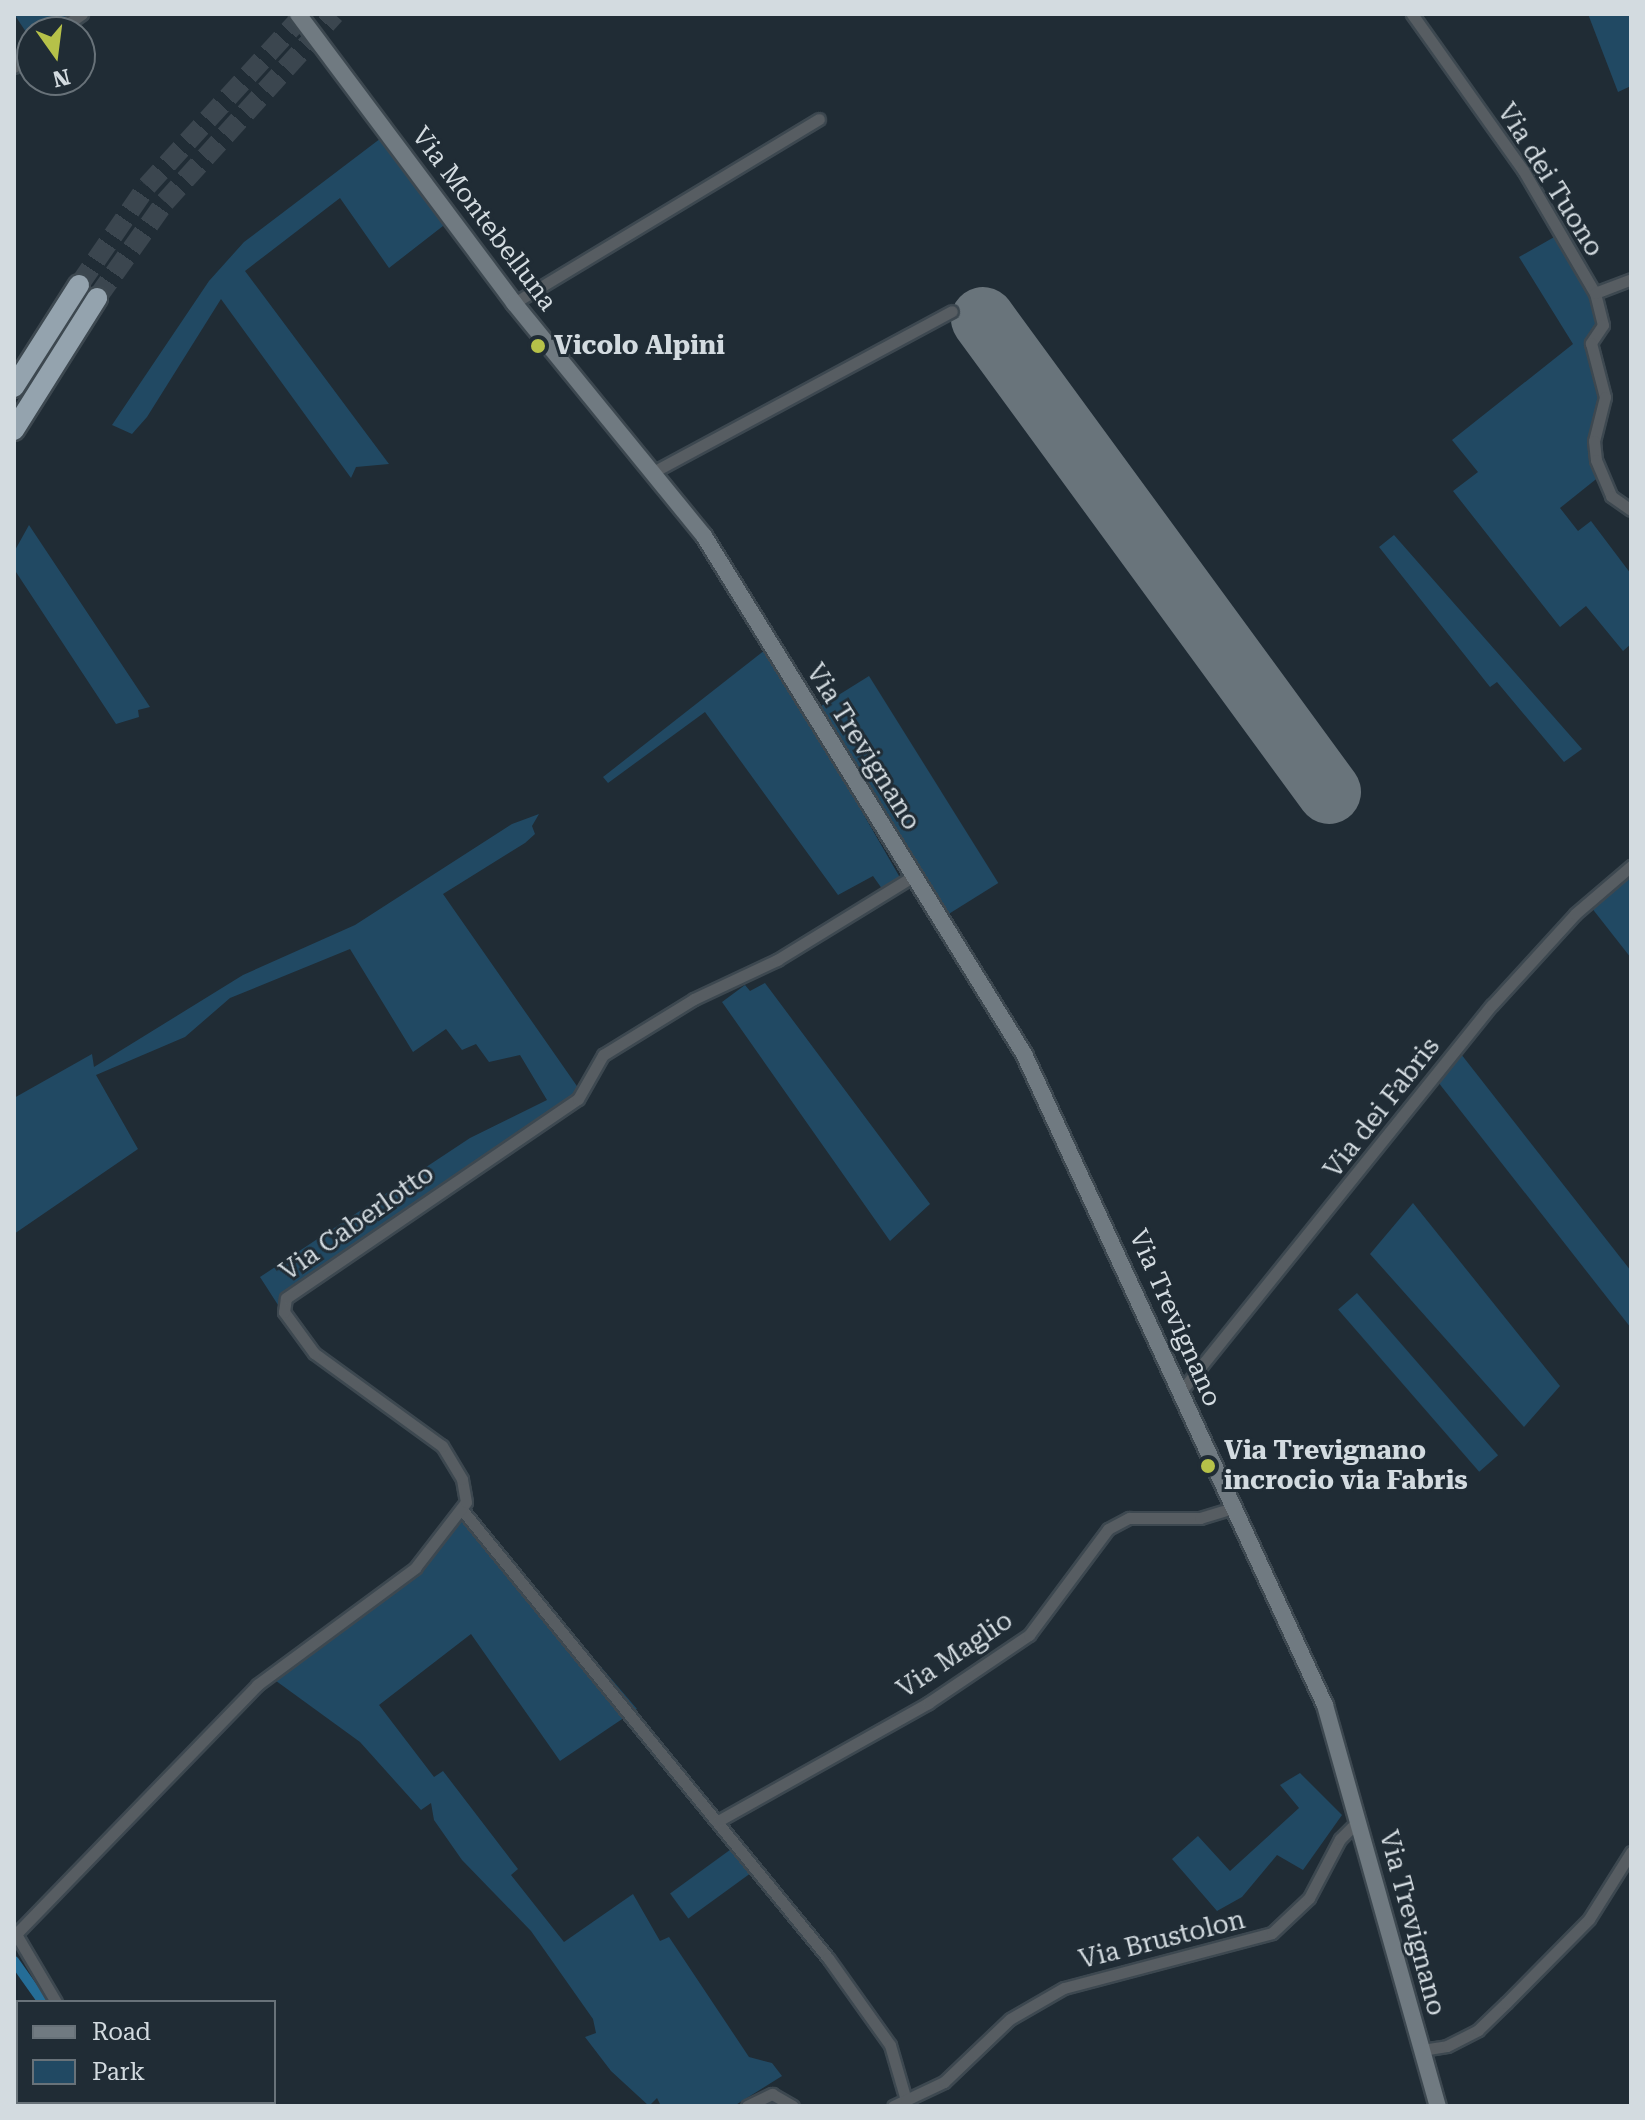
<!DOCTYPE html>
<style>
body{margin:0}
#map{position:relative;width:1645px;height:2120px;overflow:hidden;background:#202c35;font-family:"Roboto Serif",serif}
div>[style]{position:absolute}
[style*='--x']{left:calc(var(--x)*1px);top:calc(var(--y)*1px);width:calc(var(--w)*1px);rotate:calc(var(--a)*1deg)}
.green>*{inset:0;background:#214963;transform-origin:0 0}
.canal>*{height:10px;margin:-5px;padding:0 5px;transform-origin:5px;border-radius:5px;background:#256d97}
.runway>*{height:64px;margin:-32px;padding:0 32px;transform-origin:32px;border-radius:32px;background:#69747b}
.highway-tunnel>*{height:20px;margin-top:-10px;transform-origin:0;background:repeating-linear-gradient(90deg,#3b464f 0 20px,transparent 0 30px)}
.roads{filter:drop-shadow(2px 0 #3d4850) drop-shadow(-2px 0 #3d4850) drop-shadow(0 2px #3d4850) drop-shadow(0 -2px #3d4850)}
.street>*{height:11px;margin:-5.5px;padding:0 5.5px;transform-origin:5.5px;border-radius:5.5px;background:#575d62}
.secondary>*{height:16px;margin:-8px;padding:0 8px;transform-origin:8px;border-radius:8px;background:#707a81}
.highway>*{height:20px;margin:-10px;padding:0 10px;transform-origin:10px;border-radius:10px;background:#94a3ae}
.dots>*{width:22px;height:22px;translate:-50% -50%;box-sizing:border-box;border:4px solid #202c35;border-radius:50%}
span{translate:-50% -50%;white-space:nowrap;text-align:center;line-height:1.15;-webkit-text-stroke:6px #202c35;paint-order:stroke}
.street-label{font-size:26px;color:#d3dbe0}
.poi-label{font-size:26px;color:#d3dbe0;font-weight:700}
.left{translate:0 -50%;text-align:left}
.frame{position:absolute;inset:0;border:16px solid #d3dbe0;pointer-events:none}
.legend{position:absolute;left:16px;top:2000px;width:260px;height:104px;box-sizing:border-box;background:#202c35;border:2px solid #687279;margin:0;padding:10px 14px;list-style:none;font-size:24px;color:#d3dbe0}
.legend li{display:flex;align-items:center;gap:16px;height:40px}
.legend b{width:40px;border:2px solid #687279}
.north{position:absolute;left:16px;top:16px;width:80px;height:80px;box-sizing:border-box;background:#202c35;border:2px solid #687279;border-radius:50%;rotate:166deg;font-size:22px;font-weight:700;line-height:32px;text-align:center;color:#d3dbe0}
.north::after{content:'';display:block;margin:auto;width:28px;height:36px;background:#b6c149;clip-path:polygon(50% 0,100% 100%,50% 72%,0 100%)}
</style>
<div id="map">
<div class="green">
<i style="clip-path:polygon(14px 14px,68px 14px,77px 27px,32px 32px,32px 41px)"></i>
<i style="clip-path:polygon(1588px 14px,1631px 14px,1631px 86px,1618px 92px)"></i>
<i style="clip-path:polygon(389px 132px,452px 219px,389px 268px,340px 198px,245px 271px,389px 464px,356px 467px,351px 478px,221px 299px,147px 417px,132px 434px,112px 425px,209px 281px,244px 242px)"></i>
<i style="clip-path:polygon(1556px 236px,1603px 316px,1592px 345px,1601px 378px,1599px 457px,1605px 472px,1560px 508px,1578px 531px,1591px 521px,1631px 574px,1631px 644px,1623px 651px,1586px 606px,1560px 627px,1453px 491px,1478px 472px,1452px 440px,1573px 344px,1519px 257px)"></i>
<i style="clip-path:polygon(29px 525px,150px 707px,138px 710px,139px 717px,116px 724px,14px 569px,14px 552px)"></i>
<i style="clip-path:polygon(1394px 535px,1582px 749px,1564px 762px,1497px 682px,1490px 687px,1379px 547px)"></i>
<i style="clip-path:polygon(765px 650px,831px 758px,906px 888px,885px 893px,873px 876px,838px 895px,705px 712px,608px 783px,603px 777px)"></i>
<i style="left:869px;top:676px;width:244px;height:59px;rotate:58deg"></i>
<i style="clip-path:polygon(539px 814px,532px 826px,535px 834px,525px 843px,443px 894px,586px 1099px,278px 1305px,260px 1277px,470px 1138px,547px 1100px,520px 1055px,489px 1062px,476px 1044px,462px 1050px,446px 1029px,413px 1052px,350px 949px,230px 998px,185px 1037px,96px 1075px,138px 1149px,14px 1234px,14px 1098px,92px 1054px,94px 1067px,243px 975px,355px 925px,512px 824px)"></i>
<i style="clip-path:polygon(1631px 871px,1631px 958px,1591px 907px)"></i>
<i style="clip-path:polygon(765px 983px,930px 1204px,890px 1241px,722px 1002px,745px 985px,750px 991px)"></i>
<i style="clip-path:polygon(1461px 1054px,1631px 1271px,1631px 1328px,1438px 1082px)"></i>
<i style="clip-path:polygon(1413px 1203px,1560px 1386px,1524px 1427px,1370px 1254px)"></i>
<i style="left:1357px;top:1293px;width:215px;height:25px;rotate:49deg"></i>
<i style="clip-path:polygon(466px 1509px,637px 1709px,560px 1761px,471px 1634px,379px 1705px,434px 1777px,443px 1771px,518px 1869px,511px 1875px,564px 1942px,633px 1894px,660px 1941px,669px 1937px,749px 2057px,772px 2063px,782px 2076px,734px 2106px,661px 2106px,657px 2098px,649px 2106px,611px 2071px,585px 2037px,596px 2033px,593px 2019px,531px 1931px,462px 1860px,434px 1820px,431px 1803px,421px 1810px,360px 1742px,272px 1678px,402px 1582px)"></i>
<i style="clip-path:polygon(1300px 1773px,1342px 1815px,1303px 1870px,1277px 1855px,1242px 1897px,1217px 1911px,1172px 1859px,1198px 1836px,1230px 1871px,1299px 1808px,1280px 1785px)"></i>
<i style="left:734px;top:1847px;width:31px;height:79px;rotate:54deg"></i>
</div>
<div class="canal">
<i style="--x:14;--y:1961;--w:50;--a:54.7"></i>
<i style="--x:117;--y:2102;--w:5;--a:53"></i>
</div>
<div class="runway">
<i style="--x:983;--y:319;--w:586;--a:53.81"></i>
</div>
<div class="highway-tunnel">
<i style="--x:79;--y:285;--w:120;--a:-55.5"></i>
<i style="--x:147;--y:186;--w:233;--a:-47.6"></i>
<i style="--x:97;--y:298;--w:118;--a:-54.7"></i>
<i style="--x:165;--y:202;--w:253;--a:-47.9"></i>
</div>
<div class="roads">
<div class="street">
<i style="--x:1412;--y:14;--w:191;--a:54.6"></i>
<i style="--x:1523;--y:170;--w:143;--a:59.7"></i>
<i style="--x:1595;--y:293;--w:33;--a:76"></i>
<i style="--x:1603;--y:325;--w:22;--a:124"></i>
<i style="--x:1591;--y:343;--w:56;--a:75.5"></i>
<i style="--x:1605;--y:397;--w:45;--a:104"></i>
<i style="--x:1594;--y:441;--w:19;--a:84"></i>
<i style="--x:1596;--y:460;--w:39;--a:67"></i>
<i style="--x:1611;--y:496;--w:24;--a:35"></i>
<i style="--x:56;--y:32;--w:32;--a:-35"></i>
<i style="--x:14;--y:67;--w:25;--a:-43"></i>
<i style="--x:1595;--y:293;--w:39;--a:-21"></i>
<i style="--x:514;--y:303;--w:356;--a:-31.1"></i>
<i style="--x:655;--y:471;--w:337;--a:-28.3"></i>
<i style="--x:1182;--y:1390;--w:494;--a:-51.2"></i>
<i style="--x:1492;--y:1005;--w:123;--a:-47.6"></i>
<i style="--x:1575;--y:914;--w:74;--a:-40.6"></i>
<i style="--x:463;--y:1511;--w:577;--a:50.77"></i>
<i style="--x:828;--y:1958;--w:107;--a:54.5"></i>
<i style="--x:890;--y:2045;--w:57;--a:73.8"></i>
<i style="--x:906;--y:2100;--w:14;--a:155"></i>
<i style="--x:718;--y:1821;--w:241;--a:-29.3"></i>
<i style="--x:928;--y:1703;--w:122;--a:-34"></i>
<i style="--x:1029;--y:1635;--w:132;--a:-53.3"></i>
<i style="--x:1108;--y:1529;--w:24;--a:-28"></i>
<i style="--x:1129;--y:1518;--w:71;--a:0"></i>
<i style="--x:1200;--y:1518;--w:37;--a:-17"></i>
<i style="--x:56;--y:2002;--w:79;--a:-120.5"></i>
<i style="--x:16;--y:1934;--w:347;--a:-45.9"></i>
<i style="--x:257;--y:1685;--w:197;--a:-36.5"></i>
<i style="--x:415;--y:1568;--w:83;--a:-52.3"></i>
<i style="--x:466;--y:1502;--w:23;--a:-100"></i>
<i style="--x:462;--y:1479;--w:39;--a:-121"></i>
<i style="--x:442;--y:1446;--w:158;--a:-144"></i>
<i style="--x:314;--y:1353;--w:51;--a:-126.2"></i>
<i style="--x:284;--y:1312;--w:14;--a:-82"></i>
<i style="--x:286;--y:1298;--w:353;--a:-34.3"></i>
<i style="--x:578;--y:1099;--w:51;--a:-60.4"></i>
<i style="--x:603;--y:1055;--w:107;--a:-31.6"></i>
<i style="--x:694;--y:999;--w:92;--a:-25.2"></i>
<i style="--x:777;--y:960;--w:162;--a:-31.6"></i>
<i style="--x:1422;--y:2050;--w:25;--a:-9"></i>
<i style="--x:1447;--y:2046;--w:35;--a:-27"></i>
<i style="--x:1478;--y:2030;--w:39;--a:-44"></i>
<i style="--x:1506;--y:2003;--w:118;--a:-45.3"></i>
<i style="--x:1589;--y:1919;--w:79;--a:-57.9"></i>
<i style="--x:14;--y:2097;--w:5;--a:-37"></i>
<i style="--x:906;--y:2100;--w:42;--a:-25.3"></i>
<i style="--x:944;--y:2082;--w:91;--a:-43.7"></i>
<i style="--x:1010;--y:2019;--w:62;--a:-29.9"></i>
<i style="--x:1064;--y:1988;--w:215;--a:-14.8"></i>
<i style="--x:1272;--y:1933;--w:51;--a:-43.4"></i>
<i style="--x:1309;--y:1898;--w:67;--a:-62.3"></i>
<i style="--x:1340;--y:1839;--w:27;--a:-45"></i>
<i style="--x:747;--y:2106;--w:28;--a:-26"></i>
<i style="--x:772;--y:2094;--w:24;--a:30"></i>
</div>
<div class="secondary">
<i style="--x:298;--y:14;--w:361;--a:53.2"></i>
<i style="--x:514;--y:303;--w:301;--a:50.8"></i>
<i style="--x:704;--y:536;--w:609;--a:58.29"></i>
<i style="--x:1024;--y:1054;--w:717;--a:65.19"></i>
<i style="--x:1325;--y:1705;--w:417;--a:74.3"></i>
</div>
<div class="highway">
<i style="--x:14;--y:387;--w:121;--a:-57.5"></i>
<i style="--x:14;--y:430;--w:156;--a:-57.8"></i>
</div>
</div>
<div class="dots">
<i style="left:538px;top:346px;background:#b6c149"></i>
<i style="left:1208px;top:1466px;background:#b6c149"></i>
</div>
<div class="street-label">
<span style="left:1550px;top:180px;rotate:58deg">Via dei Tuono</span>
<span style="left:484px;top:219px;rotate:53deg">Via Montebelluna</span>
<span style="left:863px;top:747px;rotate:58deg">Via Trevignano</span>
<span style="left:1382px;top:1108px;rotate:-52deg">Via dei Fabris</span>
<span style="left:357px;top:1223px;rotate:-35deg">Via Caberlotto</span>
<span style="left:1175px;top:1318px;rotate:66deg">Via Trevignano</span>
<span style="left:955px;top:1655px;rotate:-34deg">Via Maglio</span>
<span style="left:1412px;top:1923px;rotate:75deg">Via Trevignano</span>
<span style="left:1162px;top:1940px;rotate:-14deg">Via Brustolon</span>
</div>
<div class="poi-label">
<span class="left" style="left:554px;top:346px">Vicolo Alpini</span>
<span class="left" style="left:1224px;top:1466px">Via Trevignano<br>incrocio via Fabris</span>
</div>
<div class="frame"></div>
<ul class="legend">
<li><b style="height:10px;background:#707a81"></b>Road</li>
<li><b style="height:22px;background:#214963"></b>Park</li>
</ul>
<div class="north">N</div>
</div>
